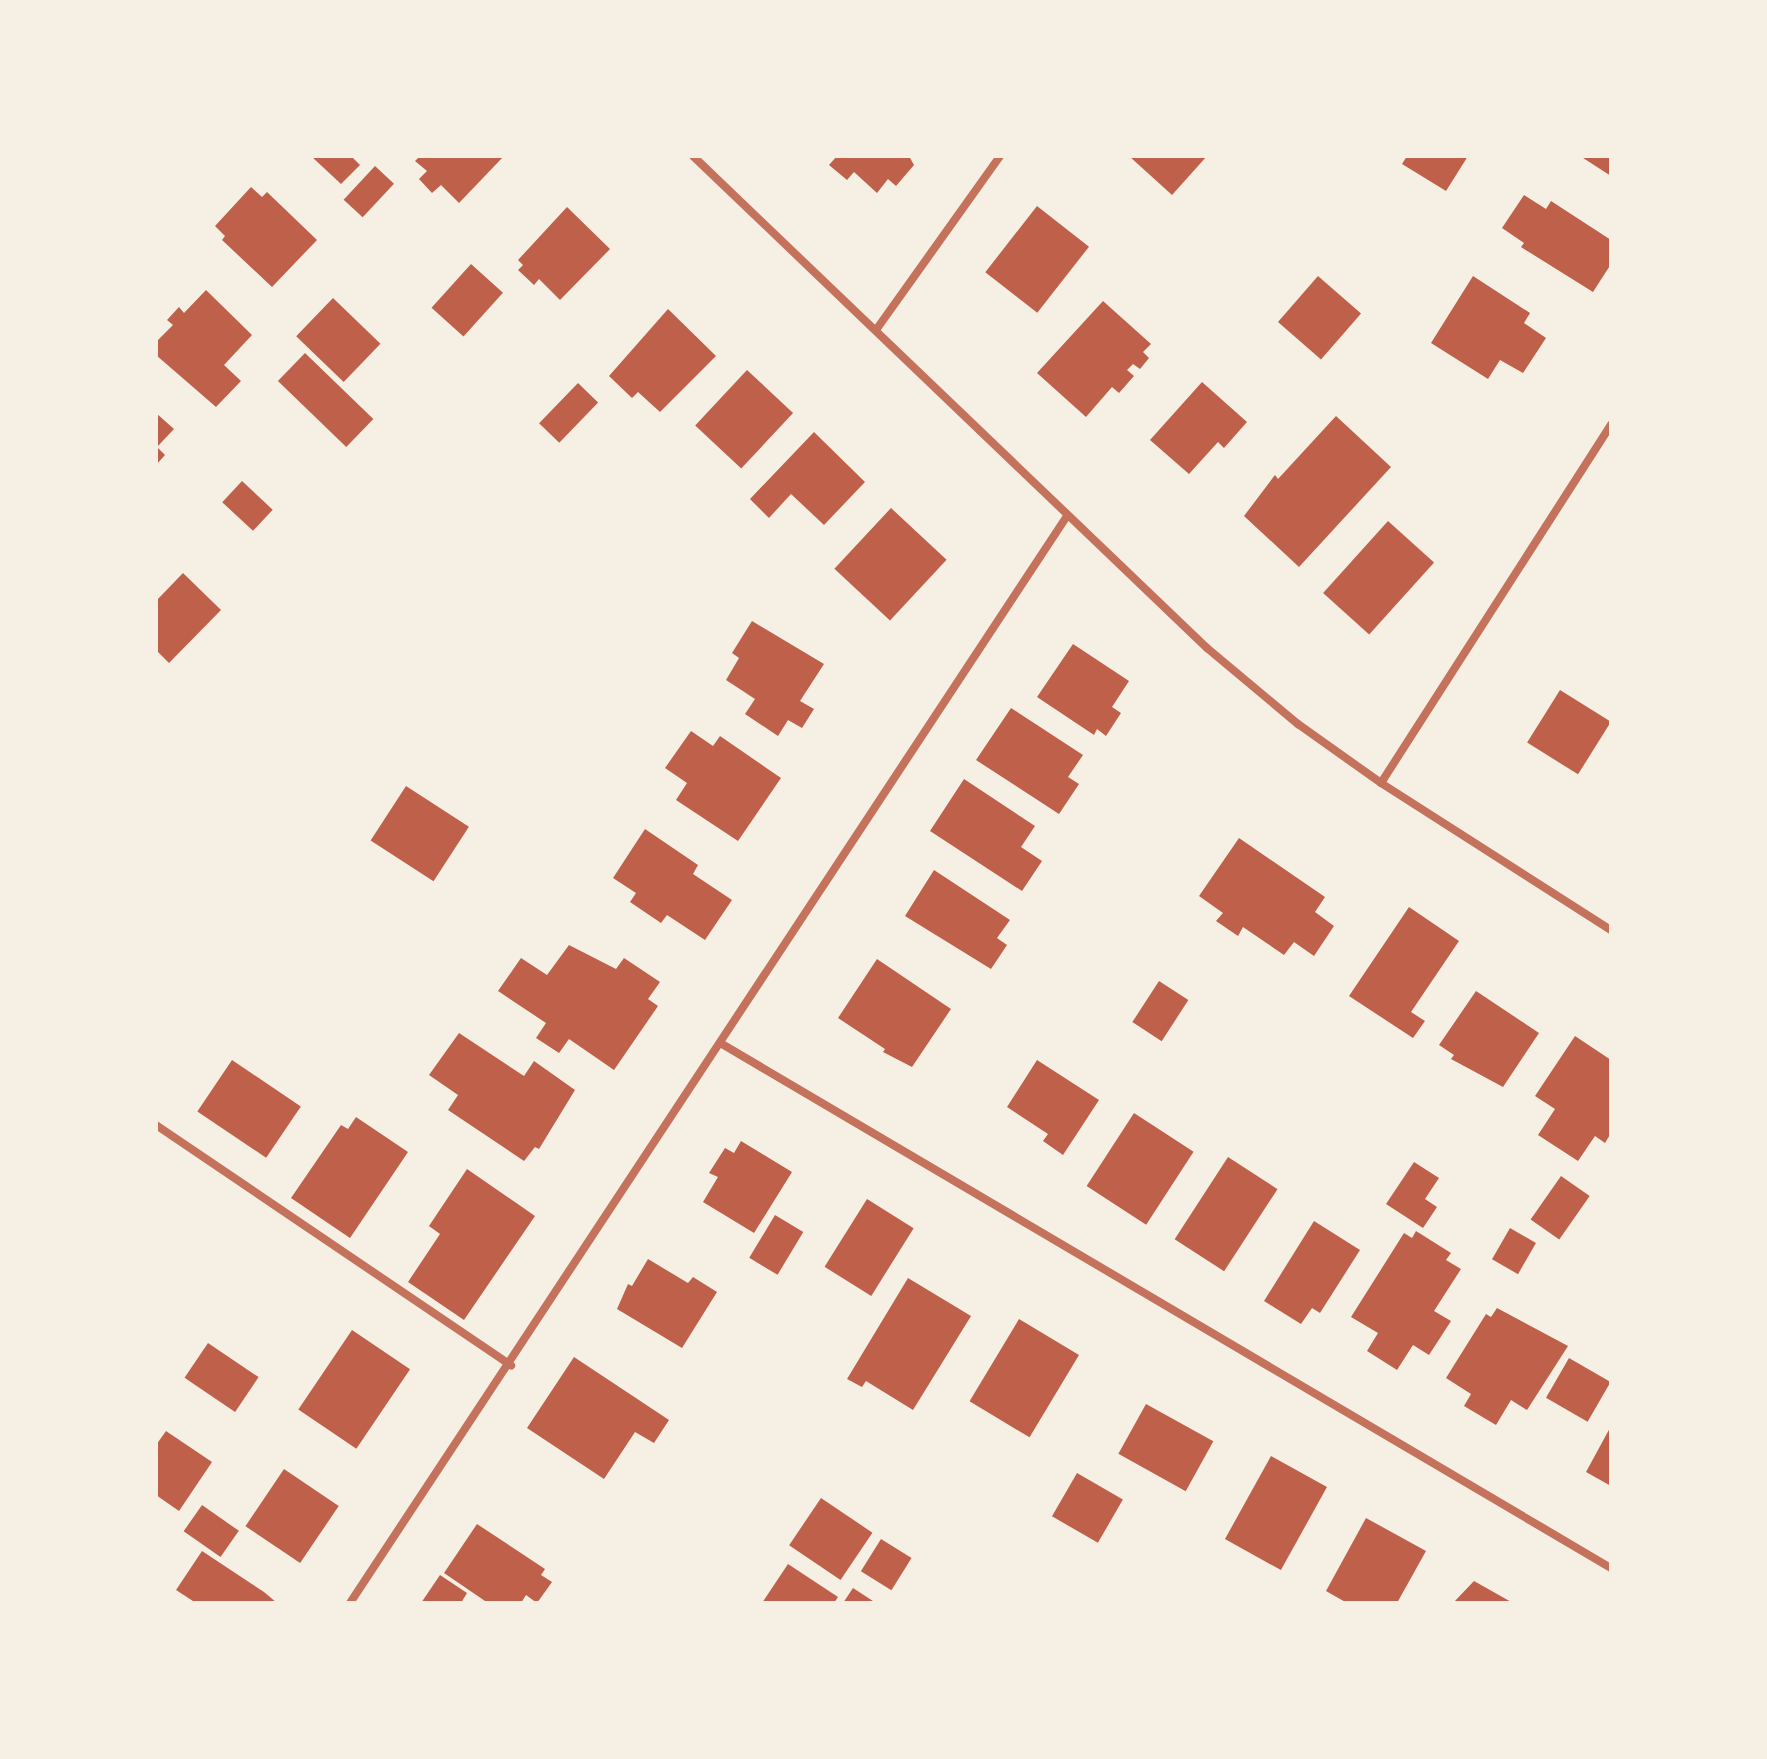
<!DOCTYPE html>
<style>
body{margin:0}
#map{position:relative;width:1767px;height:1759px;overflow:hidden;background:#f6efe4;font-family:"Sofia Sans Condensed",sans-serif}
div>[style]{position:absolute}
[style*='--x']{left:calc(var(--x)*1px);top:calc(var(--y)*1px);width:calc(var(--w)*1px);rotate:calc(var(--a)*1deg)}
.building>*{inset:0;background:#bf614a;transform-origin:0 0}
.minor>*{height:8px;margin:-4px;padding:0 4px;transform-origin:4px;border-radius:4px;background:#c5725c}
span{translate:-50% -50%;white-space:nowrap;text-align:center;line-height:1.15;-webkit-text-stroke:7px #f6efe4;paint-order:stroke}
.frame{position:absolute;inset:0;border:158px solid #f6efe4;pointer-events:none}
</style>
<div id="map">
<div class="building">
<i style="clip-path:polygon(311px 156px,351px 156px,360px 165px,341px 184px)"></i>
<i style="clip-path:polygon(420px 156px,504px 156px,459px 203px,441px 185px,432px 193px,419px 179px,427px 171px,415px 161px)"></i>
<i style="clip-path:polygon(837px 156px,909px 156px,914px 165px,896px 186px,888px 179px,877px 193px,854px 172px,847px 180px,829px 165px)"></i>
<i style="clip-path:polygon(1129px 156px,1207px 156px,1172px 195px)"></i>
<i style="clip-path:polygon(1407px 156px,1468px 156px,1446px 191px,1402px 164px)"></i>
<i style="clip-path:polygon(1580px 156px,1611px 156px,1611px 176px)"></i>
<i style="left:375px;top:166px;width:26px;height:46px;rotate:43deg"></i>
<i style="clip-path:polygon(251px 187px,262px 197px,267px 192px,317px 240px,272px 287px,222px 240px,225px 236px,215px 226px)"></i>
<i style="clip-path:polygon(1524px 195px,1546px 209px,1551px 201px,1611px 240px,1611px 264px,1593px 292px,1521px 247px,1524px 243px,1502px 228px)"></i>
<i style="left:1037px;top:206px;width:66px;height:84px;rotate:38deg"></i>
<i style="clip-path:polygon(567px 207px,610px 249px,560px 300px,539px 279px,534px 285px,518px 270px,523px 265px,518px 260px)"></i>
<i style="left:471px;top:264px;width:43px;height:59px;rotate:42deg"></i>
<i style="left:1318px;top:276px;width:57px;height:61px;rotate:41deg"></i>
<i style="clip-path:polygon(1473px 276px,1530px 313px,1524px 323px,1546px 338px,1523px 373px,1500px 360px,1488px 379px,1431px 343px)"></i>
<i style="clip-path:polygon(206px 290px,252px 335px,224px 365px,241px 381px,216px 407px,156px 355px,156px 342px,173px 325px,167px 320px,179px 307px,184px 313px)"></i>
<i style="left:333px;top:298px;width:66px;height:53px;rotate:44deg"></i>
<i style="clip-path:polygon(1103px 301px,1151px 344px,1143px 352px,1149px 358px,1140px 369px,1133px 364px,1127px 370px,1134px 376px,1119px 393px,1112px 387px,1086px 417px,1037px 373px)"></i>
<i style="clip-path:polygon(668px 309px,716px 356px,660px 412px,638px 392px,632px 398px,609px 376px)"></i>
<i style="left:305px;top:353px;width:95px;height:39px;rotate:44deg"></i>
<i style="left:747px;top:370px;width:63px;height:76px;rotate:43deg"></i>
<i style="clip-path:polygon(1202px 382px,1247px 422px,1224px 448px,1218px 442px,1189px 474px,1150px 440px)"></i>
<i style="left:578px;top:383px;width:28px;height:56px;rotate:44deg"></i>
<i style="clip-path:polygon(156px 413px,174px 429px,157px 447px,165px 455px,156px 465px)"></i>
<i style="clip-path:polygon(1336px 416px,1391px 467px,1299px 567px,1244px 516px,1275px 475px,1278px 479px)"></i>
<i style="clip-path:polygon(814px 432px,865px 482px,824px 525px,791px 494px,769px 518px,750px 499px)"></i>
<i style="left:242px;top:481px;width:42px;height:29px;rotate:43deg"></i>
<i style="left:891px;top:508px;width:76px;height:83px;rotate:43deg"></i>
<i style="left:1388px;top:521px;width:62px;height:97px;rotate:42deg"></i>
<i style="clip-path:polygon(183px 573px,221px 610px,169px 663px,156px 650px,156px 601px)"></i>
<i style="clip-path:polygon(752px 621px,824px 664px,800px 701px,814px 709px,802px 728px,788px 720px,778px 736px,745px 714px,755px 699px,726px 680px,739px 658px,732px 653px)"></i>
<i style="clip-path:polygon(1073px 644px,1129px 681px,1112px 707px,1121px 713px,1106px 736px,1097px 729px,1094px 735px,1037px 697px)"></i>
<i style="left:1560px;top:690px;width:60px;height:62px;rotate:32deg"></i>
<i style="clip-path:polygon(1011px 708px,1083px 755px,1068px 777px,1079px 784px,1059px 814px,976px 760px)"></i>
<i style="clip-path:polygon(691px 731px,713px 746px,720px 736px,781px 778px,738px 841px,676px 800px,687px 783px,665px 768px)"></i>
<i style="clip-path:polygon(964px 779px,1035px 826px,1021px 847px,1042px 861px,1022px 891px,930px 831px)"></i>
<i style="left:406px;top:786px;width:75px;height:65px;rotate:33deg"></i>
<i style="clip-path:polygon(645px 829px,698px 865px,693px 874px,732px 900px,705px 940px,667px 915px,661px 923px,630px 902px,636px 893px,613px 878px)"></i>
<i style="clip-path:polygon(1239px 838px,1325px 897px,1315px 912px,1334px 926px,1314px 956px,1294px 942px,1284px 955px,1243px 927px,1238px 936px,1216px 921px,1223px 913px,1199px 896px)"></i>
<i style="clip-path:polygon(934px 870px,1010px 920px,997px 938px,1007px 945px,991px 969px,905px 916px)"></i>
<i style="clip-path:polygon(1409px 907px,1459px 941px,1411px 1012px,1425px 1021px,1413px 1038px,1349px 996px)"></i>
<i style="clip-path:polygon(569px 945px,616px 969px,624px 958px,660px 982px,648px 999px,658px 1006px,614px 1070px,569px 1039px,559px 1053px,536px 1038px,546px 1023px,498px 991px,521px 958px,547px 975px)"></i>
<i style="clip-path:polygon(877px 959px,951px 1009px,912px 1067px,883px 1052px,885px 1049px,838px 1018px)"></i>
<i style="left:1159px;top:981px;width:35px;height:49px;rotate:33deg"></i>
<i style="clip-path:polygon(1476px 991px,1539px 1033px,1503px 1087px,1451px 1059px,1454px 1055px,1439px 1045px)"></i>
<i style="clip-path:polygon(459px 1033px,524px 1076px,534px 1061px,575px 1090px,539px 1149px,535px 1147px,524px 1161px,448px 1110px,458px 1095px,429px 1075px)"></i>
<i style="clip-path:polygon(1575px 1036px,1611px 1060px,1611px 1133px,1605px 1143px,1595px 1136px,1578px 1161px,1538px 1135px,1555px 1109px,1535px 1096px)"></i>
<i style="left:232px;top:1060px;width:83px;height:62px;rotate:34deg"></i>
<i style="clip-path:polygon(1037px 1060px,1099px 1100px,1063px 1155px,1043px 1141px,1048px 1134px,1007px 1107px)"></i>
<i style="left:1134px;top:1113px;width:71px;height:87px;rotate:33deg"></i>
<i style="clip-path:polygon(356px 1117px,408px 1152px,350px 1238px,291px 1198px,341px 1125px,348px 1129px)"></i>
<i style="clip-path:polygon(741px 1141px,792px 1172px,754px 1233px,703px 1202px,718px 1177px,709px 1173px,725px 1148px,734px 1153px)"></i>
<i style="left:1228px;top:1157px;width:59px;height:98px;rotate:33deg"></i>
<i style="clip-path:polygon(1414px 1162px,1439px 1178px,1425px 1199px,1437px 1207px,1423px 1228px,1386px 1204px)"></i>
<i style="clip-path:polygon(467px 1169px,535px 1216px,464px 1320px,408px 1282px,440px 1234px,429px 1226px)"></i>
<i style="left:1561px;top:1176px;width:35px;height:53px;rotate:35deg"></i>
<i style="left:867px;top:1199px;width:55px;height:80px;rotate:32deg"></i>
<i style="left:775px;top:1215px;width:33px;height:50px;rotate:31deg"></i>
<i style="clip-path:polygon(1314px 1221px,1360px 1250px,1320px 1313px,1312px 1308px,1301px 1324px,1264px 1301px)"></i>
<i style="left:1510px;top:1228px;width:30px;height:36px;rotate:30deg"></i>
<i style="clip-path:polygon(1416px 1231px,1451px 1253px,1446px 1260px,1461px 1269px,1434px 1311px,1451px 1321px,1429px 1355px,1413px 1345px,1397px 1370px,1367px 1351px,1378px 1333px,1351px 1317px,1404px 1233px,1412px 1238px)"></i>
<i style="clip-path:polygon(648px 1259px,688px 1283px,693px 1277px,717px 1292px,682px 1348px,617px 1309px,628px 1284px,632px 1286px)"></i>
<i style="clip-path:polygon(908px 1278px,971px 1316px,913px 1410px,866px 1381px,862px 1387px,847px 1379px)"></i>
<i style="clip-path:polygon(1497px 1308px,1568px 1346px,1527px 1410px,1511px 1400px,1496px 1425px,1464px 1406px,1471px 1394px,1446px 1378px,1486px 1314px,1491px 1317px)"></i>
<i style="left:1019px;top:1319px;width:70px;height:96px;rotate:31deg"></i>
<i style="left:352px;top:1330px;width:70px;height:96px;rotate:34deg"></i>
<i style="left:208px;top:1343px;width:61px;height:42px;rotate:34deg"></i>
<i style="clip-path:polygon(574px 1357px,669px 1420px,654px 1443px,635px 1432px,604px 1479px,527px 1428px)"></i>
<i style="left:1569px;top:1358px;width:48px;height:46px;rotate:30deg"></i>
<i style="left:1146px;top:1404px;width:77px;height:57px;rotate:29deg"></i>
<i style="clip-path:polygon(1611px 1426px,1611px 1486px,1586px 1472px)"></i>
<i style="clip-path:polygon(166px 1431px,212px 1462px,179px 1511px,156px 1495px,156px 1445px)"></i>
<i style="left:1271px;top:1456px;width:64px;height:95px;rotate:29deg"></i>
<i style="left:284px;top:1469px;width:66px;height:69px;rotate:34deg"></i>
<i style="left:1077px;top:1473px;width:53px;height:50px;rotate:30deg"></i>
<i style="left:821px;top:1498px;width:62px;height:57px;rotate:34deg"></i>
<i style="left:202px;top:1505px;width:45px;height:32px;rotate:35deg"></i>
<i style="clip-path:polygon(1366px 1518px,1426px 1551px,1397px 1603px,1347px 1603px,1326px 1591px)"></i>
<i style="clip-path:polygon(477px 1524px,545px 1569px,541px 1575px,552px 1582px,537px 1603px,526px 1595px,521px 1603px,488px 1603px,444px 1573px)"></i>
<i style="left:881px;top:1539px;width:36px;height:38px;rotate:32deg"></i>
<i style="clip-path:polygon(202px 1551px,264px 1592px,277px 1603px,196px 1603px,176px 1590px)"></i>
<i style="clip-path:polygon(788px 1564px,838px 1597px,834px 1603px,762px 1603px)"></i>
<i style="clip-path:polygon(440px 1575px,467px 1593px,461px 1603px,421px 1603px)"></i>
<i style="clip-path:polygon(1474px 1581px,1513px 1603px,1453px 1603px)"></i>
<i style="clip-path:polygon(853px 1588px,876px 1603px,843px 1603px)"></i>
</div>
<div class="minor">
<i style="--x:693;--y:156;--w:712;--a:43.75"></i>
<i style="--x:1207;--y:648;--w:119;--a:39.9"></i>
<i style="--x:1298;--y:724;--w:102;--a:35.4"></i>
<i style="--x:1381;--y:783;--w:273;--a:32.6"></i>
<i style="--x:876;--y:330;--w:214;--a:-54.5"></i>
<i style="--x:1381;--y:783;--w:426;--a:-57.3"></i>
<i style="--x:722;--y:1044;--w:1032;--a:30.52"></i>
<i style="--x:156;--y:1125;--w:429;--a:34.1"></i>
<i style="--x:350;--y:1603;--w:1302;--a:-56.59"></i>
</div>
<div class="frame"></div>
</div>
